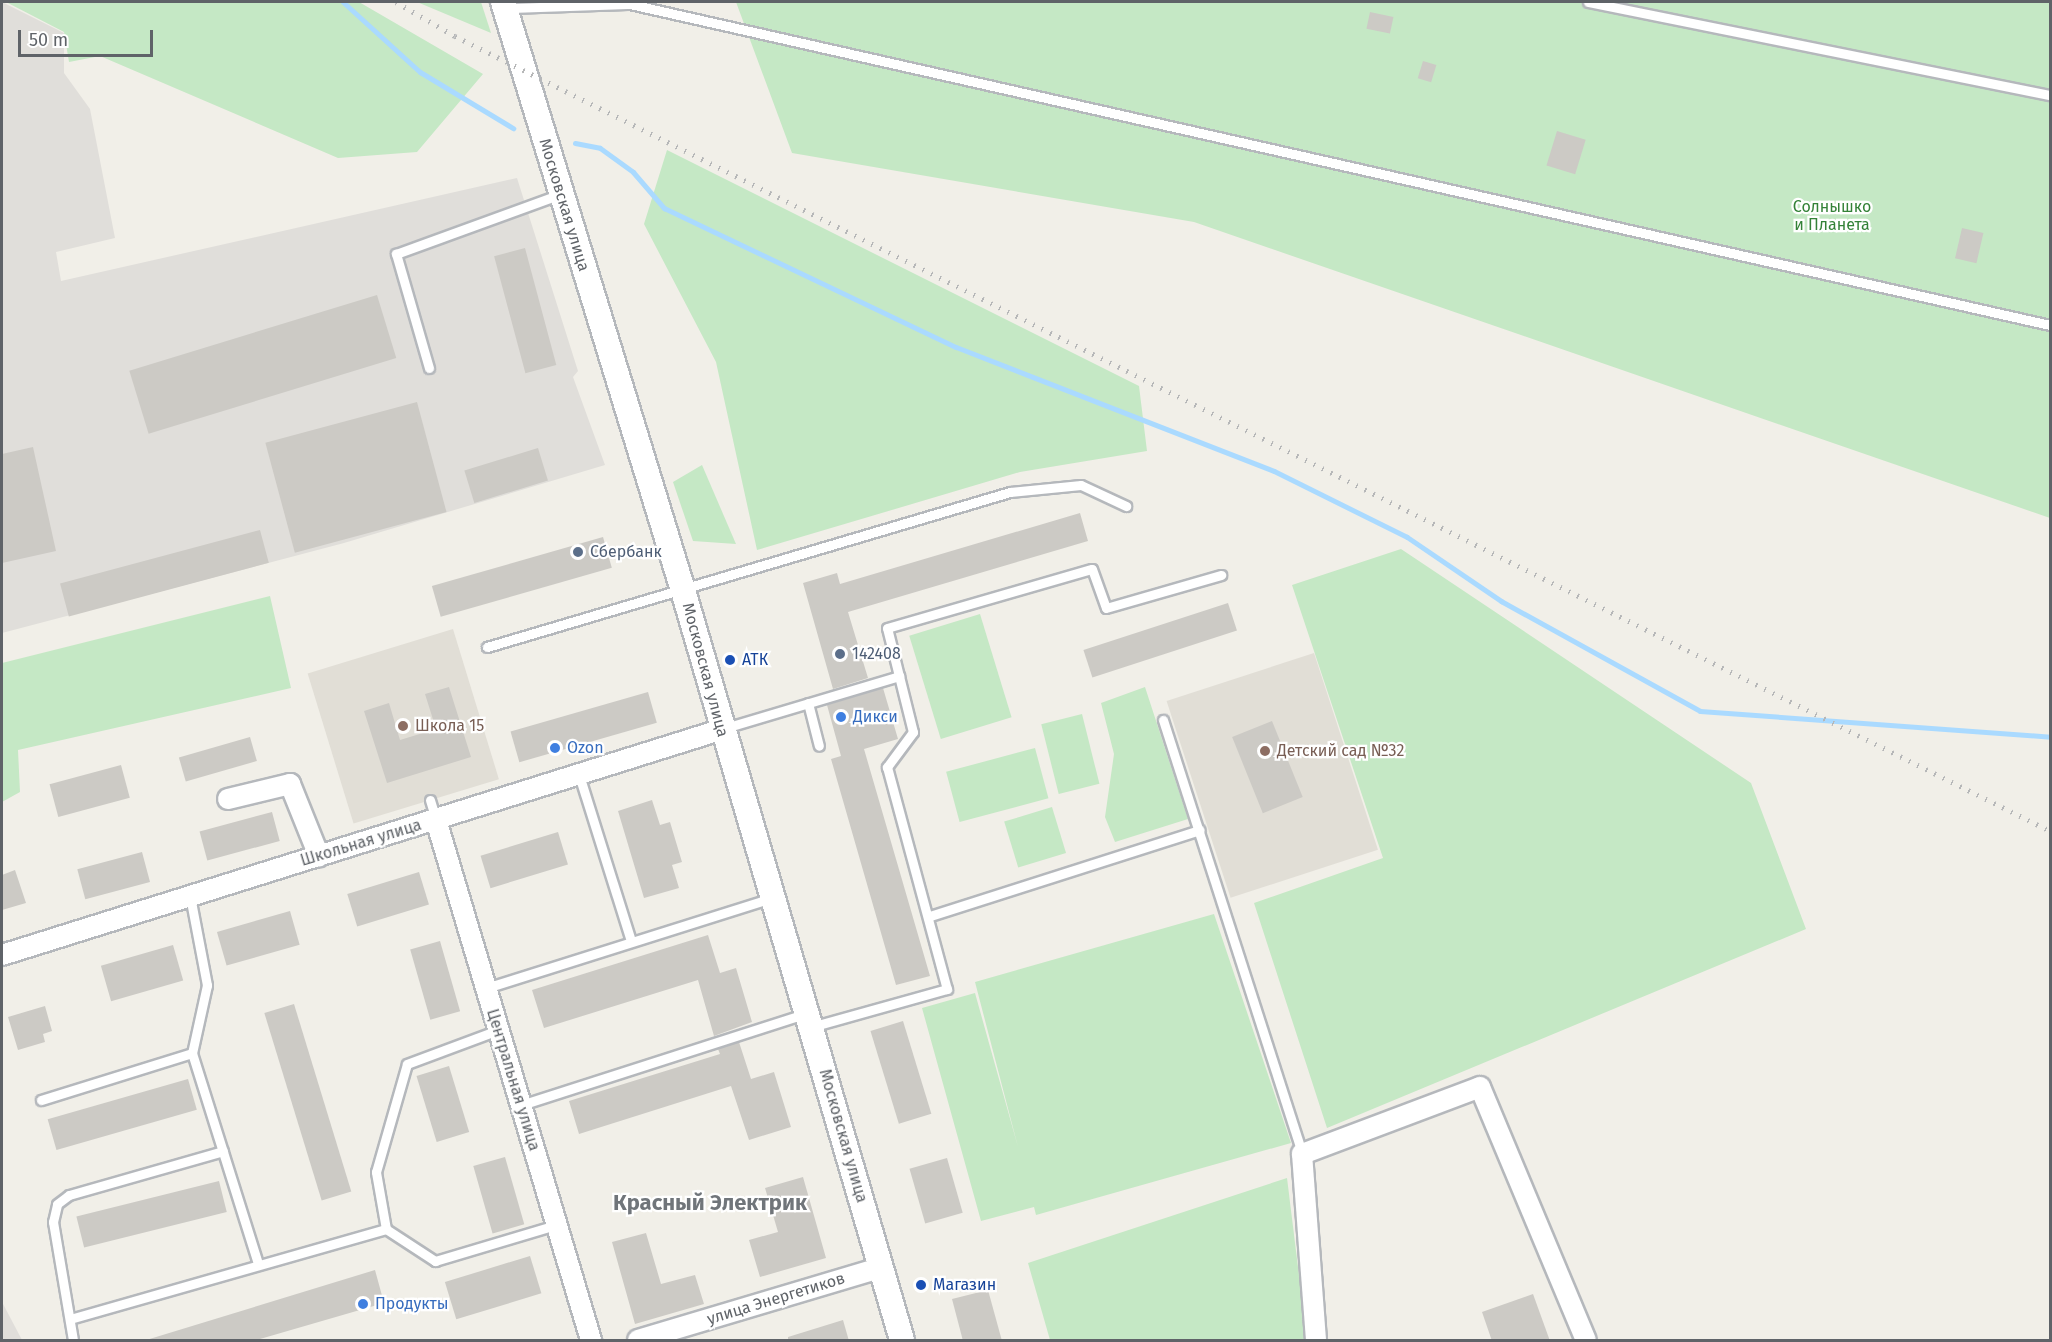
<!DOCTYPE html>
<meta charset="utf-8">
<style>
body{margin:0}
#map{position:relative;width:2052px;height:1342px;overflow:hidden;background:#f1efe8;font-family:"Fira Sans",sans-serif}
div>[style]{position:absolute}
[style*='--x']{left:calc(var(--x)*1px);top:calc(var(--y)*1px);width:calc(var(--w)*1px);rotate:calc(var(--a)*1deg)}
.industrial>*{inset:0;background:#e0deda}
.education>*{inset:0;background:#e1ded6;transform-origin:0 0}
.green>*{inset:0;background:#c5e8c5;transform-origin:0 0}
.stream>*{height:5px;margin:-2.5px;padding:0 2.5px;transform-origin:2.5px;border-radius:2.5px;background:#aadaff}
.building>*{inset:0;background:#cccac5;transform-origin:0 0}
.roads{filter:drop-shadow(2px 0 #b5b8bc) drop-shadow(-2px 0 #b5b8bc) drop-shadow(0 2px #b5b8bc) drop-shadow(0 -2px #b5b8bc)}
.service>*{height:9px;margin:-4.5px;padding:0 4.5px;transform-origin:4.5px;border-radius:4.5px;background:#fff}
.minor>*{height:20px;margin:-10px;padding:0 10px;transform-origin:10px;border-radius:10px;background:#fff}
.tertiary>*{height:24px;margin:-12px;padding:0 12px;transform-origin:12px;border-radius:12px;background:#fff}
.rail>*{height:4.5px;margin-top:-2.25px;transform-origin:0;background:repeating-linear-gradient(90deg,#b6b7b8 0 1.5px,transparent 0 9.5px)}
.dots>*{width:16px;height:16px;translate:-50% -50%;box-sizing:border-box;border:3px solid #fff;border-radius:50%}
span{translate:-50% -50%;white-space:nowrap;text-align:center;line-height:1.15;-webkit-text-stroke:4.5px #fff;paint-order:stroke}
.street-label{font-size:16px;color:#5f6368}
.park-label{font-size:16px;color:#348238}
.service-label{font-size:16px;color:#4e5e75}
.left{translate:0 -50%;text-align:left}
.transit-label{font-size:16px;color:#164399}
.shop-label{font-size:16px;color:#366cbe}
.education-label{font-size:16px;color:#785e54}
.district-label{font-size:22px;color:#70757a;font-weight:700}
.frame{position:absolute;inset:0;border:3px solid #5f6368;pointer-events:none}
.scale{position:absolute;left:18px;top:30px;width:135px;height:27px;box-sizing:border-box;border:3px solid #5f6368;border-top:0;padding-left:8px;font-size:18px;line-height:21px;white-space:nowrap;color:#5f6368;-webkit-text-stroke:4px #fff;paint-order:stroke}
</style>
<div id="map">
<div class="industrial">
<i style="clip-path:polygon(2px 2px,64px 33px,64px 73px,90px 109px,115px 238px,56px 252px,61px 281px,517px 178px,578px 371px,573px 377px,605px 465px,344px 543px,2px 633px)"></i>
<i style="clip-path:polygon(2px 1302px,22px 1340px,2px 1340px)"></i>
</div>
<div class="education">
<i style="left:453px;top:629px;width:157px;height:152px;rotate:73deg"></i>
<i style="left:1314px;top:653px;width:207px;height:155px;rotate:72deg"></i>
</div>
<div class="green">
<i style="clip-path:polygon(6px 2px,359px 2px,483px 74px,417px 152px,338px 158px,100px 56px,69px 62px,64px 32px)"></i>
<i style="clip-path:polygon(417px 2px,481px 2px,491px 33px)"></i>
<i style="clip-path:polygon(736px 2px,2050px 2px,2050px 518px,1194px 222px,792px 153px)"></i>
<i style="clip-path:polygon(667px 150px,1139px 386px,1147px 451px,1020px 472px,757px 550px,716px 362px,644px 224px)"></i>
<i style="clip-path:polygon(702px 465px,736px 544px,693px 541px,673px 482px)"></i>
<i style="clip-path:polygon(1401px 549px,1751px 783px,1806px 929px,1327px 1128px,1254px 903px,1383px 858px,1292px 585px)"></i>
<i style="clip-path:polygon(270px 596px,291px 688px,18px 750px,20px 792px,2px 802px,2px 663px)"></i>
<i style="left:980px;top:614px;width:108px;height:74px;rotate:73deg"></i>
<i style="clip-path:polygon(1145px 687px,1188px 819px,1115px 842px,1105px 817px,1114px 754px,1101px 703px)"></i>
<i style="left:1082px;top:714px;width:72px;height:42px;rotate:76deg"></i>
<i style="left:1035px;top:748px;width:52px;height:92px;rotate:75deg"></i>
<i style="left:1052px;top:807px;width:48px;height:50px;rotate:73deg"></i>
<i style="clip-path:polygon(1214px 914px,1291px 1143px,1036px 1215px,1034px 1207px,981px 1221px,922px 1008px,975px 993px,1018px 1147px,975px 982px)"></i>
<i style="clip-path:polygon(1287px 1178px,1307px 1340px,1050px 1340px,1028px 1263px)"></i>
</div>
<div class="stream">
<i style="--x:343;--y:2;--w:104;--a:42.3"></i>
<i style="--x:420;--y:72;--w:109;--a:31.1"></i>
<i style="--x:575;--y:143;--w:25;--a:11"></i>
<i style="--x:600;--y:148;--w:41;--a:36"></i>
<i style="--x:633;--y:172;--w:48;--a:49.3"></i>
<i style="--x:664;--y:208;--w:323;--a:25.5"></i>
<i style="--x:956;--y:347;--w:341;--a:21.3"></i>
<i style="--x:1274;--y:471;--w:148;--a:26.4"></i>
<i style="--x:1407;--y:537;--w:114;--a:34.2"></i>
<i style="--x:1501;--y:601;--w:227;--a:28.9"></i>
<i style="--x:1700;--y:711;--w:351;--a:4.2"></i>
</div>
<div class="building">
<i style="left:1370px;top:12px;width:24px;height:17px;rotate:12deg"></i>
<i style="left:1423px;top:61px;width:14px;height:18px;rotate:17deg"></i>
<i style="left:1557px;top:131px;width:30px;height:36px;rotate:17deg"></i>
<i style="left:1962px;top:228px;width:22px;height:31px;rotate:13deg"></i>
<i style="left:525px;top:248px;width:121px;height:32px;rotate:75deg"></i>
<i style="left:377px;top:295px;width:66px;height:259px;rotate:73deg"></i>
<i style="left:417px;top:402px;width:114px;height:157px;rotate:75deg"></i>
<i style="clip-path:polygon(33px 447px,56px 551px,2px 563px,2px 454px)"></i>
<i style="left:538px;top:448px;width:34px;height:77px;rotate:73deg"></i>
<i style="clip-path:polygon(1080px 513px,1088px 541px,848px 612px,868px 678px,833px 689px,803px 583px,837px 573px,840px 584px)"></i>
<i style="left:260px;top:530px;width:34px;height:207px;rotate:75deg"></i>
<i style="left:603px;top:537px;width:32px;height:178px;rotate:74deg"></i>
<i style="left:1228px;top:603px;width:29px;height:152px;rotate:72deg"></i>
<i style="clip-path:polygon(449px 687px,471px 757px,387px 783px,364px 711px,389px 703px,400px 740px,436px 729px,425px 694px)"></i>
<i style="clip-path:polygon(883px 688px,898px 739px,864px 749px,930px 976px,896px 985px,831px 759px,841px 756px,827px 705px)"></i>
<i style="left:648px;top:692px;width:32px;height:143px;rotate:74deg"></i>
<i style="left:1272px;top:721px;width:82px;height:43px;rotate:68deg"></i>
<i style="left:250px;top:737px;width:25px;height:74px;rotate:74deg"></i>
<i style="left:121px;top:765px;width:34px;height:74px;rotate:75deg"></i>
<i style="clip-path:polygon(652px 800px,660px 825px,670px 822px,682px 862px,672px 865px,679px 888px,644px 898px,618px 811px)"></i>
<i style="left:272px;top:812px;width:30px;height:75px;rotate:75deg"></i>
<i style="left:558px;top:832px;width:34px;height:81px;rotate:73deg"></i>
<i style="left:142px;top:852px;width:31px;height:67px;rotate:75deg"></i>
<i style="clip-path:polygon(15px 870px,26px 903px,2px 910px,2px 875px)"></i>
<i style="left:419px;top:872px;width:34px;height:75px;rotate:73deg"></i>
<i style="left:290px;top:911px;width:35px;height:76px;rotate:74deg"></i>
<i style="clip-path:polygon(708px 935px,720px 973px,736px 968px,752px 1022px,714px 1036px,698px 980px,544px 1028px,532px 990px)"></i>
<i style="left:440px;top:941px;width:73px;height:31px;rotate:74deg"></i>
<i style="left:173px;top:945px;width:37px;height:75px;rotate:74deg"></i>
<i style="left:294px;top:1004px;width:196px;height:31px;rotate:73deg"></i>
<i style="clip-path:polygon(45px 1006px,52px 1031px,43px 1034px,45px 1042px,18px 1050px,8px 1017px)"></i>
<i style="left:903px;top:1021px;width:97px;height:34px;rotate:73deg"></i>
<i style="clip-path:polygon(739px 1042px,751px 1079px,774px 1072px,791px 1127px,749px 1140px,731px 1086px,579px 1134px,569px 1101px,720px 1054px,718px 1049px)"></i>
<i style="left:449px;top:1066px;width:69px;height:34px;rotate:73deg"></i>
<i style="left:188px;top:1079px;width:32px;height:146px;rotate:74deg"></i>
<i style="left:505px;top:1157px;width:70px;height:33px;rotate:74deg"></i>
<i style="left:947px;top:1158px;width:57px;height:39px;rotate:74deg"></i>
<i style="clip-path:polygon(803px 1177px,826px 1258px,760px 1277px,749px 1240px,778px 1232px,765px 1188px)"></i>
<i style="left:219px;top:1181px;width:32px;height:147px;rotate:76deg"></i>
<i style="clip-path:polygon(646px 1233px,661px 1284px,695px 1275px,704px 1304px,635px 1324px,612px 1242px)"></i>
<i style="left:530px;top:1256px;width:39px;height:89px;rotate:73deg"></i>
<i style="clip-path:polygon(375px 1270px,384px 1303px,253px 1341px,143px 1341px)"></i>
<i style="clip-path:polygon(988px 1290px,1002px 1341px,963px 1341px,952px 1299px)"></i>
<i style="clip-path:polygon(1533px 1294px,1550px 1341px,1492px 1341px,1482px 1312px)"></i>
<i style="clip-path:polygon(843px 1320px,849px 1341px,788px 1341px,788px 1337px)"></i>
</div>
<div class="roads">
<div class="service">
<i style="--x:1588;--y:2;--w:471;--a:11.4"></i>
<i style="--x:508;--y:8;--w:122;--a:-1.9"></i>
<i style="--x:630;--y:4;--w:1456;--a:12.74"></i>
<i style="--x:429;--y:368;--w:119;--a:-106.1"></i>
<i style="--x:396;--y:254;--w:176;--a:-20"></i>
<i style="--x:487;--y:647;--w:545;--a:-16.51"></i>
<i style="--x:1010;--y:492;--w:71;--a:-5.6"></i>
<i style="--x:1081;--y:485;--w:50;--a:25"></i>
<i style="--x:899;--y:676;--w:49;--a:-104"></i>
<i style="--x:887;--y:628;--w:213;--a:-16.1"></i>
<i style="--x:1092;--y:569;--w:41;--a:70.3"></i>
<i style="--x:1106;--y:608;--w:120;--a:-16"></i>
<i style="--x:808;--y:703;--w:44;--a:75.7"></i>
<i style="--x:1163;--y:720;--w:456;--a:72.2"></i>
<i style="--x:725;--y:728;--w:182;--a:-16.6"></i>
<i style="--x:899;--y:676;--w:58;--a:76"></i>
<i style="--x:913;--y:732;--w:44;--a:126.6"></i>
<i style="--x:887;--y:767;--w:230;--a:74.9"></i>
<i style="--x:947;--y:989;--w:141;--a:164.4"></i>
<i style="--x:579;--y:775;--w:174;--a:72.6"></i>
<i style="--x:430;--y:800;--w:21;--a:73"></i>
<i style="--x:190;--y:896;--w:91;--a:79.2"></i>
<i style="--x:207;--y:985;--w:70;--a:102.4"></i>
<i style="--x:192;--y:1053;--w:220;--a:72.6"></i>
<i style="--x:930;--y:916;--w:283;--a:-17.7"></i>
<i style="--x:486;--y:988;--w:300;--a:-17.5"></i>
<i style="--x:41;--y:1100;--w:158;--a:-17.3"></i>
<i style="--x:521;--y:1105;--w:298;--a:-17.8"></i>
<i style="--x:386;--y:1229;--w:58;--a:-100"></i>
<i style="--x:376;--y:1172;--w:112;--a:-74"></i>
<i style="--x:407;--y:1064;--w:97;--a:-20.5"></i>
<i style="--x:70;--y:1319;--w:329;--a:-15.9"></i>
<i style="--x:386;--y:1229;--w:59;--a:33.1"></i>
<i style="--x:435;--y:1261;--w:126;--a:-16.6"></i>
<i style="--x:73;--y:1340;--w:120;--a:-99.6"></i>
<i style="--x:53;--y:1222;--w:18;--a:-77"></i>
<i style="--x:57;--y:1204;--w:15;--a:-37"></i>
<i style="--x:69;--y:1195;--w:160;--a:-15.9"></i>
</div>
<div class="minor">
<i style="--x:228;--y:799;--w:64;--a:-13.6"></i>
<i style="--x:290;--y:784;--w:78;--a:68.1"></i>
<i style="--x:436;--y:820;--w:543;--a:73.4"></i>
<i style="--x:2;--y:955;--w:752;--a:-17.4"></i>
<i style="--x:638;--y:1340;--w:252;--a:-16.6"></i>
<i style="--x:1316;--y:1340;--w:187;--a:-94.3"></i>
<i style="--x:1302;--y:1154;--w:190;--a:-20.6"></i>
<i style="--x:1480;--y:1087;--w:274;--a:67.3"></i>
</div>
<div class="tertiary">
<i style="--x:503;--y:2;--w:612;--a:72.99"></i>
<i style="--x:682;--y:587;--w:784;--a:73.71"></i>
</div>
</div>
<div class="rail">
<i style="--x:396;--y:2;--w:68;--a:30"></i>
<i style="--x:455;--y:36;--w:1782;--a:26.49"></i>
</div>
<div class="dots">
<i style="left:578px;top:552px;background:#5c6f8a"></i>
<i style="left:840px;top:654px;background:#5c6f8a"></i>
<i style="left:730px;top:660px;background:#1a4fb4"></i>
<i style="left:841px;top:717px;background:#3f7fe0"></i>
<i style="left:403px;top:726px;background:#8d6e63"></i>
<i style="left:555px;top:748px;background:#3f7fe0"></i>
<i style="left:1265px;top:751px;background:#8d6e63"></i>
<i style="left:921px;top:1285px;background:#1a4fb4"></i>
<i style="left:363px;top:1304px;background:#3f7fe0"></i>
</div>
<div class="street-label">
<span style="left:564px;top:205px;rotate:73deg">Московская улица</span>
<span style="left:705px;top:670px;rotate:75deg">Московская улица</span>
<span style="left:361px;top:843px;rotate:-17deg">Школьная улица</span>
<span style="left:513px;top:1080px;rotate:73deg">Центральная улица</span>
<span style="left:843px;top:1136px;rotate:74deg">Московская улица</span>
<span style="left:776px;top:1299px;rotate:-17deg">улица Энергетиков</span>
</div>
<div class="park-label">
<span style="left:1832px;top:216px">Солнышко<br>и Планета</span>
</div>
<div class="service-label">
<span class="left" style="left:590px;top:552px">Сбербанк</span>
<span class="left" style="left:852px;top:654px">142408</span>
</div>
<div class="transit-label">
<span class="left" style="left:742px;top:660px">АТК</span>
<span class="left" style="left:933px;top:1285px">Магазин</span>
</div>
<div class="shop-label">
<span class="left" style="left:853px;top:717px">Дикси</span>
<span class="left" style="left:567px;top:748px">Ozon</span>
<span class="left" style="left:375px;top:1304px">Продукты</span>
</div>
<div class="education-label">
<span class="left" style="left:415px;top:726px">Школа 15</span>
<span class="left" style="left:1277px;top:751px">Детский сад №32</span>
</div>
<div class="district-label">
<span style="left:710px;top:1203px">Красный Электрик</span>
</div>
<div class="frame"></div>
<div class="scale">50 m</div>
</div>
